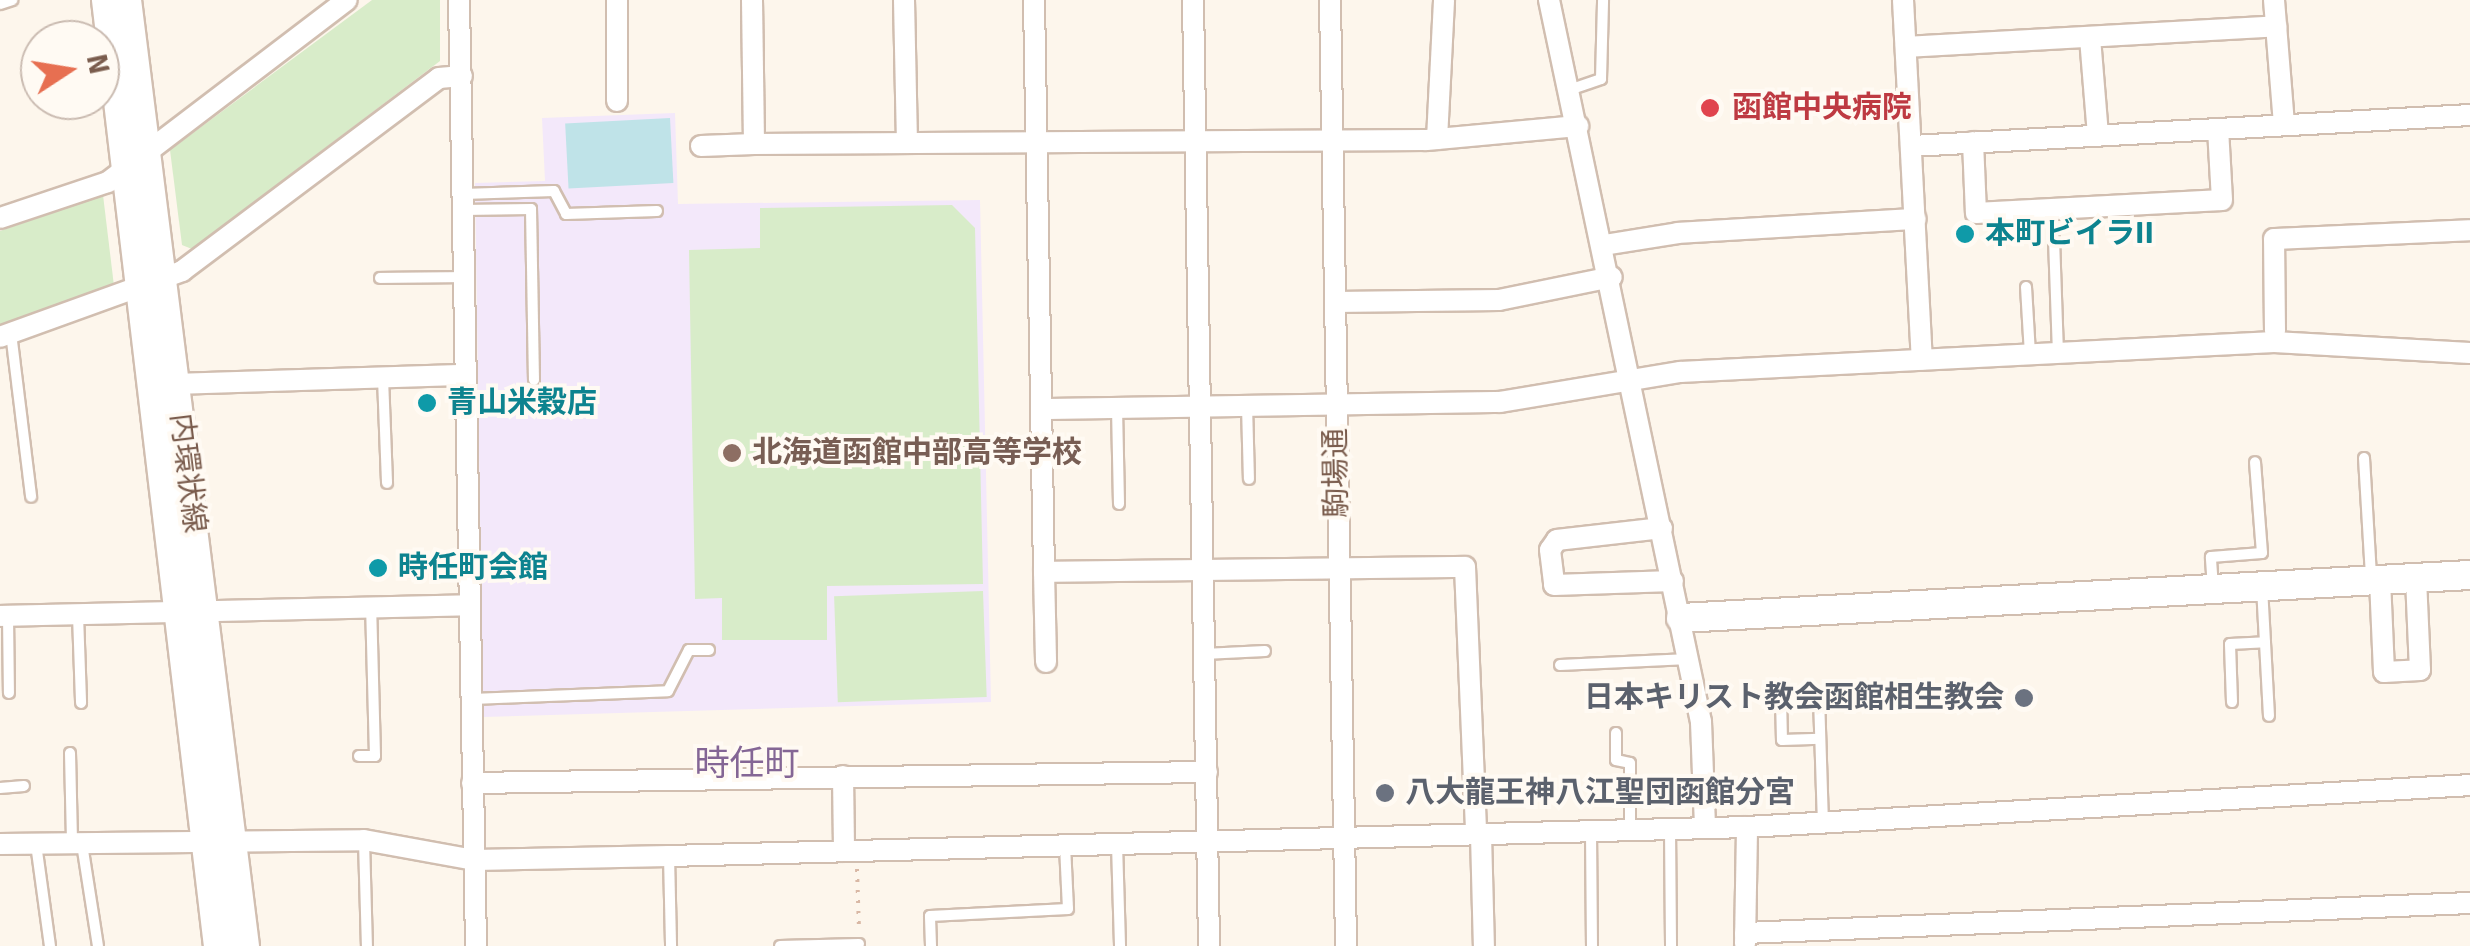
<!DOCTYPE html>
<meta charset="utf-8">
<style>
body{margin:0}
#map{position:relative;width:2470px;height:946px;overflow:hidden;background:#fdf6ec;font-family:Signika,"Noto Sans JP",sans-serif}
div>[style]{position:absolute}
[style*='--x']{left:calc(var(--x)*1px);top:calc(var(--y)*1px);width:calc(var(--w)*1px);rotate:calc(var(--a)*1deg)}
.education>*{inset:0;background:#f3e8fa}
.green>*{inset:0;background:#d8ecc9;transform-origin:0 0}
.water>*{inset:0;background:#bfe3e8;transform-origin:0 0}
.path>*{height:4px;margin-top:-2px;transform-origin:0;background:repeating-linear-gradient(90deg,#d9b8a5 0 2.5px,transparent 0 10.5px)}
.roads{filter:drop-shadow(2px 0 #d1beb0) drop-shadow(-2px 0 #d1beb0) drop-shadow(0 2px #d1beb0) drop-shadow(0 -2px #d1beb0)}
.service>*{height:10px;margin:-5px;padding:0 5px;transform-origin:5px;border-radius:5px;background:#fff}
.minor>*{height:20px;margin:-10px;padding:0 10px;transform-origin:10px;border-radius:10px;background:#fff}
.tertiary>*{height:28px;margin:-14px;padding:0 14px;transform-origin:14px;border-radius:14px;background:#fff}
.dots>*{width:28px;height:28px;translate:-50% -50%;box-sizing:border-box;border:5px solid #fffaf3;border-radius:50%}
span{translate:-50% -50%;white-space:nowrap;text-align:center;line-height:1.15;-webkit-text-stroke:8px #fffaf3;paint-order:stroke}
.health-label{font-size:30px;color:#be3a42;font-weight:700}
.left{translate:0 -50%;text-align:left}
.culture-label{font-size:30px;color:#0d838f;font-weight:700}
.education-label{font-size:30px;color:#785e54;font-weight:700}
.street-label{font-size:30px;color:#7a5c4d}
.worship-label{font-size:30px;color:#5b616d;font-weight:700}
.right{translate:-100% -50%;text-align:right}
.quarter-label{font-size:35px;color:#846695}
.north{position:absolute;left:20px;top:20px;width:100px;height:100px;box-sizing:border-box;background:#fffaf3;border:2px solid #cabbb1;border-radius:50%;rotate:78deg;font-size:28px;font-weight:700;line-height:40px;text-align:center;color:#7a5c4d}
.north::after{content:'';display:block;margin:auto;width:35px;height:45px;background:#e76f51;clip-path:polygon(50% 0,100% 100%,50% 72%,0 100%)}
</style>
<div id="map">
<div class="education">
<i style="clip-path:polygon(675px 113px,678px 204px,980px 200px,991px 702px,483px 717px,475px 183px,545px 181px,542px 118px)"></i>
</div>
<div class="green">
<i style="clip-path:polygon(372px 0,440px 0,440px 61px,192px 249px,182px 245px,170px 150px)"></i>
<i style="clip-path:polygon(103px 195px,114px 286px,0 325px,0 231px)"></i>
<i style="clip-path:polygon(952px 205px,975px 228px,983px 584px,827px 586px,827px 640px,722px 640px,722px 598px,695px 599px,689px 250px,760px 248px,760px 208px)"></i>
<i style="left:983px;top:591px;width:106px;height:149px;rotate:88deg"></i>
</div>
<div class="water">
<i style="left:670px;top:118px;width:65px;height:105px;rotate:87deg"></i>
</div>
<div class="path">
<i style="--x:857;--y:869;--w:60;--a:88.1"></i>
</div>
<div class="roads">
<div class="service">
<i style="--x:0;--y:4;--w:13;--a:-18"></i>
<i style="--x:1569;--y:90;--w:34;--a:-19"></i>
<i style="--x:1601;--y:79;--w:79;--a:-88.5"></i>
<i style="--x:463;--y:194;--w:91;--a:-1.9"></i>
<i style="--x:554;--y:191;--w:26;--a:62"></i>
<i style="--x:566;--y:214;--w:91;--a:-1.9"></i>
<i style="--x:463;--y:210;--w:68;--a:-0.8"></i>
<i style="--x:531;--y:209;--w:171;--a:89"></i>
<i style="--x:2054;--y:239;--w:114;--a:88"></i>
<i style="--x:380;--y:278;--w:84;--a:-0.7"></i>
<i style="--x:2026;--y:287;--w:68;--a:86.6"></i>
<i style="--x:11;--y:333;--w:165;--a:83"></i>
<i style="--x:383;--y:378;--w:105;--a:87.8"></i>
<i style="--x:1247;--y:405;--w:74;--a:88.5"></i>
<i style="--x:1117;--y:408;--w:96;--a:88.8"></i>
<i style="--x:2364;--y:458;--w:119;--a:86.6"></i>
<i style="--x:2262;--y:587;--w:129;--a:86.9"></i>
<i style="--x:2213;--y:588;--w:31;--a:-94"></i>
<i style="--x:2211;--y:557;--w:51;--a:-4.5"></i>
<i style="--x:2262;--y:553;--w:91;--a:-94.4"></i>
<i style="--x:78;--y:615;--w:88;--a:88"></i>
<i style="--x:8;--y:616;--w:77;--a:89.3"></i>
<i style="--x:1204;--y:654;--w:61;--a:-2.8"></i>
<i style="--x:1560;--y:665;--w:129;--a:-2.7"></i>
<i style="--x:1781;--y:697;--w:43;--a:88.7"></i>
<i style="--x:1782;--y:740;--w:38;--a:-2"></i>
<i style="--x:1819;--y:697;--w:125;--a:88.2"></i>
<i style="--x:472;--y:699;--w:196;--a:-2.3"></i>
<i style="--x:668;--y:691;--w:46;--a:-62.9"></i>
<i style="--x:689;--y:650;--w:20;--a:0"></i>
<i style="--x:2232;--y:702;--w:58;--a:-92"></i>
<i style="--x:2230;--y:644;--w:35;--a:-3"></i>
<i style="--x:1616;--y:733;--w:27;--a:90"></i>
<i style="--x:1616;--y:760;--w:14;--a:12"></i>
<i style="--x:1630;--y:763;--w:68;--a:90"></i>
<i style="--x:70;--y:753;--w:89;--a:88.7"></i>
<i style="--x:359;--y:756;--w:16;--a:0"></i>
<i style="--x:375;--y:756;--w:148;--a:-91.5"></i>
<i style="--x:0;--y:788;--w:24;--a:-5"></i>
<i style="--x:1670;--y:829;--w:117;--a:89.5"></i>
<i style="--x:1591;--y:832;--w:114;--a:89.5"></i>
<i style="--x:364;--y:841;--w:105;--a:88.4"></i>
<i style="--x:36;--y:844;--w:103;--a:82.2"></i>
<i style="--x:82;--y:844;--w:103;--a:81.1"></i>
<i style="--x:1117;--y:844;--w:102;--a:88.3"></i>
<i style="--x:669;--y:856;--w:90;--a:88.7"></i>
<i style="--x:780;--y:946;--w:79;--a:-1.5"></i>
<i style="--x:931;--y:946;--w:30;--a:-92"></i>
<i style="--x:930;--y:916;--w:138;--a:-2.9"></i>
<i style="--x:1068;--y:909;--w:63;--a:-92.7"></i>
</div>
<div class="minor">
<i style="--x:459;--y:0;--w:946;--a:88.97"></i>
<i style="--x:617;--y:0;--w:101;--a:90"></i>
<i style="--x:752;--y:0;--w:144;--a:89.2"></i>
<i style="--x:754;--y:144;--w:672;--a:-0.34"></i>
<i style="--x:1426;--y:140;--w:153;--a:-5.3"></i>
<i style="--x:904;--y:0;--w:140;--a:88.8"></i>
<i style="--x:1034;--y:0;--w:572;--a:89"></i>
<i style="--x:1044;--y:572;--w:421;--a:-0.7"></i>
<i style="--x:1465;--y:567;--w:268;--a:87.6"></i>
<i style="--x:1193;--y:0;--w:946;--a:89.03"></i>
<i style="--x:1330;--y:0;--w:946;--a:89.03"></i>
<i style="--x:1549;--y:0;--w:738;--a:78.11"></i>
<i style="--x:1701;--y:722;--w:106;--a:87.8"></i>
<i style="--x:1903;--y:0;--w:360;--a:87"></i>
<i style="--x:2274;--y:0;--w:125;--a:85.4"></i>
<i style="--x:2090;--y:38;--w:98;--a:85.3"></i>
<i style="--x:1906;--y:47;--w:371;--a:-3.2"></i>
<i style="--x:1437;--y:139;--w:139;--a:-87.1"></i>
<i style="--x:1973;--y:142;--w:71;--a:87.6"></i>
<i style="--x:1976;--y:213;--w:246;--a:-3"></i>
<i style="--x:2222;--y:200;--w:71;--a:-93.2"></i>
<i style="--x:701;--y:146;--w:53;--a:-2.2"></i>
<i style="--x:1912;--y:146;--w:559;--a:-3.18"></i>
<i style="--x:0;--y:218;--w:114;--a:-18.4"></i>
<i style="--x:108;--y:182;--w:300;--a:-37.3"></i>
<i style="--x:1604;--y:245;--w:75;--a:-9.2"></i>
<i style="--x:1678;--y:233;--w:238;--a:-3.4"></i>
<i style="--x:1335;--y:302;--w:164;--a:-0.7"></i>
<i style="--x:1499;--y:300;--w:115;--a:-11.5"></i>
<i style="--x:2275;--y:331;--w:92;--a:-90.6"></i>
<i style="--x:2274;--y:239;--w:196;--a:-2.6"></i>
<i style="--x:0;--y:337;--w:194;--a:-19.9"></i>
<i style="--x:182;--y:271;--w:321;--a:-36.9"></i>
<i style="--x:439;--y:78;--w:23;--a:-5"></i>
<i style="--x:176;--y:384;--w:289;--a:-1.8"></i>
<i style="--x:1042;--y:409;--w:458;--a:-0.9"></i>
<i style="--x:1500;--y:402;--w:182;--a:-9.5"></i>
<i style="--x:1680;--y:372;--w:595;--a:-2.89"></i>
<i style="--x:2274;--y:342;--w:196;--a:3.2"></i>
<i style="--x:1662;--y:528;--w:106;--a:173.5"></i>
<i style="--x:1557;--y:540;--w:12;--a:125"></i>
<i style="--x:1550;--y:550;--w:35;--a:83"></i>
<i style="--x:1554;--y:585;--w:119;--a:-1.9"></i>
<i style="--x:1044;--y:572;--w:90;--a:88.7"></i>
<i style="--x:2380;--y:580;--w:92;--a:87.5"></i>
<i style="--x:2384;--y:672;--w:36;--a:-3"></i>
<i style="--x:2420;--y:670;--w:93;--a:-92.5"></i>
<i style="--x:0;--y:616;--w:470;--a:-1.3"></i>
<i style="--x:843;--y:776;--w:75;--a:89.2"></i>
<i style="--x:472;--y:783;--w:735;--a:-0.86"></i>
<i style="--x:1481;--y:835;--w:111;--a:88.5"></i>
<i style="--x:0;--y:844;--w:364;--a:-0.6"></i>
<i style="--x:364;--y:840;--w:112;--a:10.3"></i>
<i style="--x:474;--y:860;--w:195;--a:-1.2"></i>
<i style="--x:669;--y:856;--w:1078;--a:-1.54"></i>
<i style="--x:1747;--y:827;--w:724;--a:-3.32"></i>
<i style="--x:1745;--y:933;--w:726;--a:-2.37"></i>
<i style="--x:1745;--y:944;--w:117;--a:-89"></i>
</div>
<div class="tertiary">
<i style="--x:106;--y:0;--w:953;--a:83.25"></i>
<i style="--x:127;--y:0;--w:953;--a:82.89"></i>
<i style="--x:1681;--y:618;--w:790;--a:-3.12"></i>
</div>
</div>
<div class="dots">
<i style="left:1710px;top:108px;background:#e0444e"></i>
<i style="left:1965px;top:234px;background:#0f9aa8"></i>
<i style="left:427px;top:403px;background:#0f9aa8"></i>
<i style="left:732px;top:453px;background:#8d6e63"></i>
<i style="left:378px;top:568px;background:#0f9aa8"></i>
<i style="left:2024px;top:698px;background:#6b7280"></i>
<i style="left:1385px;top:793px;background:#6b7280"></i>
</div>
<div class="health-label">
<span class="left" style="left:1732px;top:108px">函館中央病院</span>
</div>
<div class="culture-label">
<span class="left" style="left:1985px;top:234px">本町ビイラII</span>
<span class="left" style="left:447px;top:403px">青山米穀店</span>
<span class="left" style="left:398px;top:568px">時任町会館</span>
</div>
<div class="education-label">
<span class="left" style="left:752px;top:453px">北海道函館中部高等学校</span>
</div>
<div class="street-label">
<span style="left:187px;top:473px;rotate:83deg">内環状線</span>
<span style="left:1337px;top:473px;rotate:-91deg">駒場通</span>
</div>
<div class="worship-label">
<span class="right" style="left:2004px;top:698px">日本キリスト教会函館相生教会</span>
<span class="left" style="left:1405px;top:793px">八大龍王神八江聖団函館分宮</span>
</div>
<div class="quarter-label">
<span style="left:747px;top:764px">時任町</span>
</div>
<div class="north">N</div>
</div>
